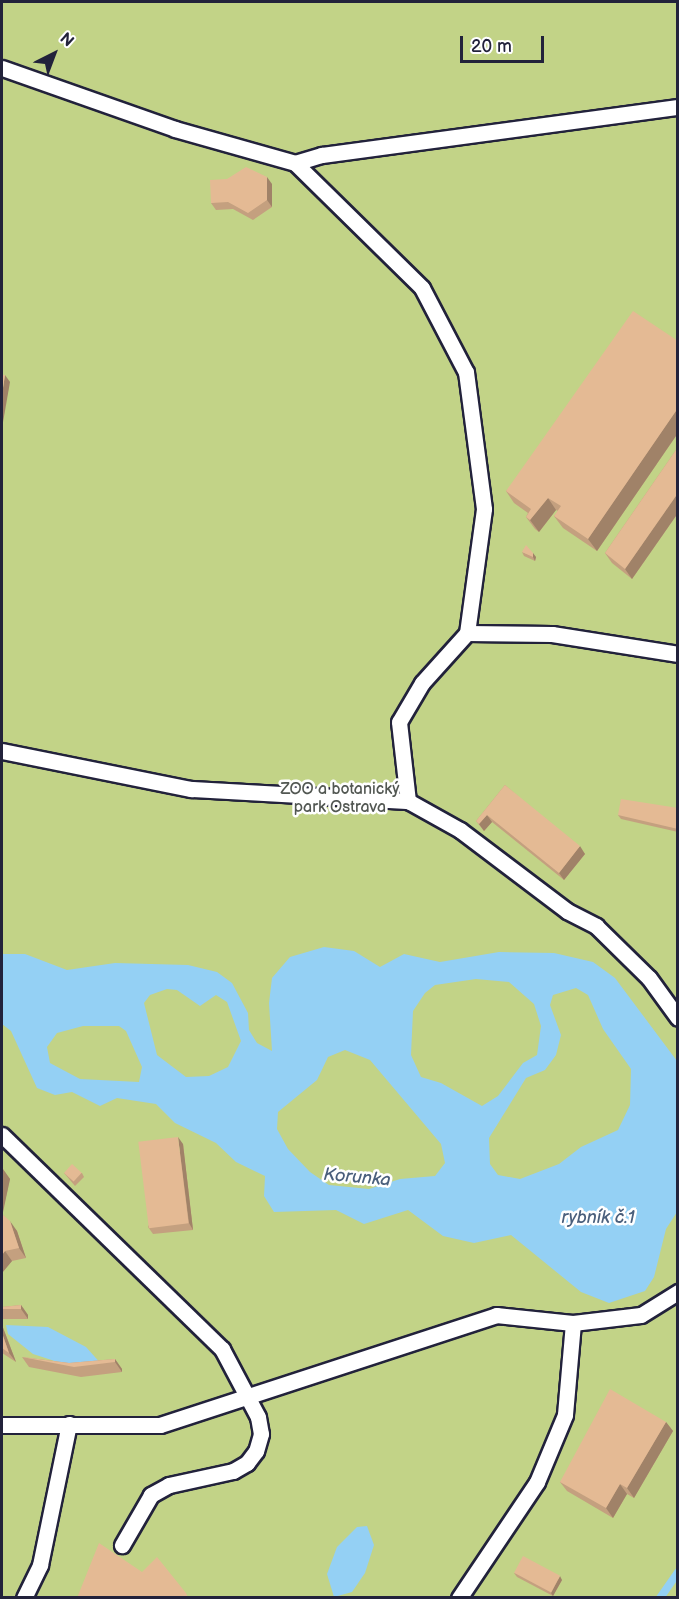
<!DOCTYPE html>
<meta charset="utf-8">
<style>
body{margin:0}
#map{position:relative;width:679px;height:1599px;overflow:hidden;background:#fff;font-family:"Balsamiq Sans",sans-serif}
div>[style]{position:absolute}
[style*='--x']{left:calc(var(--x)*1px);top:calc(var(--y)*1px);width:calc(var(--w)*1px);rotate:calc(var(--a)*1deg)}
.green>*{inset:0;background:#c2d387;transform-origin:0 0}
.water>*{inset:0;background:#94d0f4}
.stream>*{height:8px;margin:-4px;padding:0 4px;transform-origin:4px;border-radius:4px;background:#94d0f4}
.roads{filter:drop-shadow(2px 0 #22223b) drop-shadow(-2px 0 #22223b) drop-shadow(0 2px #22223b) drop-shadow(0 -2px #22223b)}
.service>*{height:15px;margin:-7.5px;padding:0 7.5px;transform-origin:7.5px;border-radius:7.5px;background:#fff}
.wall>*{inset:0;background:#c4a07f}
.shaded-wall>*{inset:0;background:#a08268}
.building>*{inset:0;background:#e4ba94;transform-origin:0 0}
span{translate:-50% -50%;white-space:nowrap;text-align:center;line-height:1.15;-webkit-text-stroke:5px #fff;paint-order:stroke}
.park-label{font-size:16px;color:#525752}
.water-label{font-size:18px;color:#4a5f7c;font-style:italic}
.frame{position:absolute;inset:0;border:3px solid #22223b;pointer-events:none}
.north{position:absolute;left:24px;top:24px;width:60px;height:60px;-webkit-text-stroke:4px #fff;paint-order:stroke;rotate:42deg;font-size:16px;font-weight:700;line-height:24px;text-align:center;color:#22223b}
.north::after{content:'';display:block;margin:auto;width:21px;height:27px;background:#22223b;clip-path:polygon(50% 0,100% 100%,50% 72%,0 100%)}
.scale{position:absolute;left:460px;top:36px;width:84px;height:27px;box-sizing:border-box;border:3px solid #22223b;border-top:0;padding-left:8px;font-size:18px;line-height:21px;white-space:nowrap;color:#22223b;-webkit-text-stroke:4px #fff;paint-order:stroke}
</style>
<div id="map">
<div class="green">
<i style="left:2px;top:2px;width:675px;height:1596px"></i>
</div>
<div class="water">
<i style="clip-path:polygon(evenodd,324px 947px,354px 951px,380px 967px,404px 954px,440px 962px,499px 952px,554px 953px,593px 962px,615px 978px,677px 1061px,677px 1212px,666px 1229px,654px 1277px,645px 1291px,609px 1303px,581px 1292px,511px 1235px,474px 1243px,443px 1236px,408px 1210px,364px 1224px,336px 1210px,274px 1212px,264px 1196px,265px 1176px,236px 1162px,216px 1143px,175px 1123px,156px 1104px,117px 1098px,100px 1106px,72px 1092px,55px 1095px,37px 1088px,11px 1031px,2px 1024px,2px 954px,25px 954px,67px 970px,115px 963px,188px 965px,217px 972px,232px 983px,248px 1013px,249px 1030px,257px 1043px,272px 1051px,269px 1003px,272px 978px,290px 957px,324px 947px,476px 979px,509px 982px,534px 1004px,541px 1026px,537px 1055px,523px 1063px,498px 1096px,482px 1106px,441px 1083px,421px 1077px,411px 1055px,413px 1011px,425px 993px,435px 985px,476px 979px,324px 947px,576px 988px,588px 995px,603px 1029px,631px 1069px,630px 1105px,618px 1130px,581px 1147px,559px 1164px,520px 1179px,498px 1175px,490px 1164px,489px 1138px,526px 1078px,545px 1070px,556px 1055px,561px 1035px,550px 1005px,553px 995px,576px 988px,324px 947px,167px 989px,177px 990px,200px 1006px,216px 995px,227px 1002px,241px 1041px,228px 1067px,209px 1076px,186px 1077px,157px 1055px,144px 1003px,150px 995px,167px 989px,324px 947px,83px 1026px,119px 1026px,126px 1031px,142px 1067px,139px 1082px,80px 1079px,50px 1063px,47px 1047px,57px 1033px,83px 1026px,324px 947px,345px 1050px,370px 1060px,441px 1144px,445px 1163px,435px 1176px,400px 1179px,369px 1189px,329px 1185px,310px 1172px,288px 1149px,277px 1129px,278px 1112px,317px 1080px,328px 1057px,345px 1050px)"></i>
<i style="clip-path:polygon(6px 1325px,48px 1327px,86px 1347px,103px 1366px,70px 1366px,33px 1354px,8px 1334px)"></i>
<i style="clip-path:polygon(367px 1526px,374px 1545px,365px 1573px,352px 1592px,334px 1597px,327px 1574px,337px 1547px,357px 1527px)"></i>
</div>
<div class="stream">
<i style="--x:660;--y:1598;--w:32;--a:-55"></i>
</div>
<div class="roads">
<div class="service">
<i style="--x:2;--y:68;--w:183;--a:19.4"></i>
<i style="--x:175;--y:129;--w:125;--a:15.8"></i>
<i style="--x:295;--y:163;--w:178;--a:44.5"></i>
<i style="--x:422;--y:288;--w:95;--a:62.4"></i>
<i style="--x:466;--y:372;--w:138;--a:82.5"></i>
<i style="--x:484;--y:509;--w:125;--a:97.8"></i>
<i style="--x:467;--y:633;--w:67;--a:132"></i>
<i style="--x:422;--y:683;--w:45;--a:120.5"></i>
<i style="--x:399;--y:722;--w:80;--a:83.5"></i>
<i style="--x:408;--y:801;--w:60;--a:29.1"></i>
<i style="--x:460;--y:830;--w:134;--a:37.1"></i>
<i style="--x:567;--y:911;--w:33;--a:27"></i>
<i style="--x:596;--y:926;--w:74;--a:44.5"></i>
<i style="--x:649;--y:978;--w:49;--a:54.1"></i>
<i style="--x:295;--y:163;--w:28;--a:-17"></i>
<i style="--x:322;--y:155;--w:359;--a:-7.7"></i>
<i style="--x:467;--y:633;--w:85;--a:0.7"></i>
<i style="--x:552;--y:634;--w:128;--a:9"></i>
<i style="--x:2;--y:751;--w:193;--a:11.4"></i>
<i style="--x:191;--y:789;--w:217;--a:3.2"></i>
<i style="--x:2;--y:1135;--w:307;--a:44.2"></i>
<i style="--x:222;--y:1349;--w:77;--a:62.1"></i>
<i style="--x:258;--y:1417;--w:17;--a:80"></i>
<i style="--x:261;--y:1434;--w:18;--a:106"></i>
<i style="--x:256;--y:1451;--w:15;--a:127"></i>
<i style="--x:247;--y:1463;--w:16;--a:150"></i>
<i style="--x:233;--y:1471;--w:66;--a:167.7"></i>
<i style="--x:169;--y:1485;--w:21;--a:151"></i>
<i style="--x:151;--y:1495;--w:58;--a:120.1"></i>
<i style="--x:573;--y:1323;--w:68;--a:-6.7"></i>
<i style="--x:641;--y:1315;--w:44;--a:-31.9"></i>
<i style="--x:2;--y:1425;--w:158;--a:0"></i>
<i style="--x:160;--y:1425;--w:354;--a:-18.1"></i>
<i style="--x:496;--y:1315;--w:77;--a:5.9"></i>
<i style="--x:573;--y:1323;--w:92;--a:95"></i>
<i style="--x:565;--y:1415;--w:73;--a:112.7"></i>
<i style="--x:537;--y:1482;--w:140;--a:123.9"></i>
<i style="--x:24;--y:1598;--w:37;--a:-64"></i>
<i style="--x:40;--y:1565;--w:144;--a:-78.4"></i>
</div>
</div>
<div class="wall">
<i style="clip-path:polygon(272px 184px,272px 207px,253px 220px,233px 209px,216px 210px,211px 203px)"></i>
<i style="clip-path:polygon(678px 341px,678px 433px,597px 551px,563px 528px,554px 516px,558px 511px,556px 510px,539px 532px,535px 529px,526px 517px,528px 513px,514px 503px,506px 491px)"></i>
<i style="clip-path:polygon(678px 447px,678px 513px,632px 579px,612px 563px,605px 553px)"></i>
<i style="clip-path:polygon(522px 552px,536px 557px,535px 561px,524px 556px)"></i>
<i style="clip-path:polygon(505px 785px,585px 854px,564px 880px,492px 822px,484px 831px,476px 821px)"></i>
<i style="clip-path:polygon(678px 808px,678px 832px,621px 819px,618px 815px)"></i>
<i style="clip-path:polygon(183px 1144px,193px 1230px,153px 1234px,148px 1227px)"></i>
<i style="clip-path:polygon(2px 1168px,10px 1179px,2px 1214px,17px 1231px,26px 1258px,12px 1261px,2px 1273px)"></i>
<i style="clip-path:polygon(64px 1173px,82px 1173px,84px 1177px,75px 1186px)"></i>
<i style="clip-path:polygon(21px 1305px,28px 1315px,28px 1319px,2px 1319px,2px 1307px)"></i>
<i style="clip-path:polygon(2px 1325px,16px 1362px,2px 1353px)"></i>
<i style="clip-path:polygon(22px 1357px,69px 1363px,115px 1359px,122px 1369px,122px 1372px,81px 1377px,29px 1367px)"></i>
<i style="clip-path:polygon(666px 1422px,673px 1431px,634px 1498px,627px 1494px,613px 1518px,567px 1491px,560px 1482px)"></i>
<i style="clip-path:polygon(514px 1573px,562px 1580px,553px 1596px,517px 1577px)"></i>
</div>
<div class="shaded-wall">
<i style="clip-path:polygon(267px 177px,272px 184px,272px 207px,267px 200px)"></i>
<i style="clip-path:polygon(5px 375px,10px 382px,2px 428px,2px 394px)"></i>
<i style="clip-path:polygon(678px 408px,678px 433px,597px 551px,588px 539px)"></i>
<i style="clip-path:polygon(678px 493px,678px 513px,632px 579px,625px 569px)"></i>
<i style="clip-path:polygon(548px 498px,556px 510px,539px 532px,530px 520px)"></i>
<i style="clip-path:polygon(533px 553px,536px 557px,535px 561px,533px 557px)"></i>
<i style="clip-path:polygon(487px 815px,492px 822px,484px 831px,479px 824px)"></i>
<i style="clip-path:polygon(580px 846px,585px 854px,564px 880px,559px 873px)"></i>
<i style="clip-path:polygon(178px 1137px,183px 1144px,193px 1230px,189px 1223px)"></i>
<i style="clip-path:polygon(3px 1169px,10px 1179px,2px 1217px,2px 1177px)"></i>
<i style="clip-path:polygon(10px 1221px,17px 1231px,26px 1258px,19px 1248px)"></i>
<i style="clip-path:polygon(5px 1251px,12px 1261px,2px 1273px,2px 1255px)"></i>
<i style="clip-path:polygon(21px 1305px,28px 1315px,28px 1319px,21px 1309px)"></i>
<i style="clip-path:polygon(2px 1325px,16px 1362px,9px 1353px,2px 1333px)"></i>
<i style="clip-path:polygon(115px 1359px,122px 1369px,122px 1372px,115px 1362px)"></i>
<i style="clip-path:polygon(666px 1422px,673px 1431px,634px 1498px,627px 1488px)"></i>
<i style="clip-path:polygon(620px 1484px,627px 1494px,613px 1518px,606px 1508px)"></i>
<i style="clip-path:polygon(560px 1576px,562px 1580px,553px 1596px,551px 1593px)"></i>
</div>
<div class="building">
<i style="clip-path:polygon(246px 167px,267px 177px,267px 200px,248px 213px,228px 202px,211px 203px,210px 180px,227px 179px)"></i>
<i style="clip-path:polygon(633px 311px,678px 341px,678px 408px,588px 539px,554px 516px,561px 506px,548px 498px,530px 520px,526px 517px,531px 509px,506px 491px)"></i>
<i style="clip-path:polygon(2px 375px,5px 375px,2px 394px)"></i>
<i style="clip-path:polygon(678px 447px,678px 493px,625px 569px,605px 553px)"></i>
<i style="clip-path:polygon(526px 545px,533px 553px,533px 557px,522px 552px)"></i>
<i style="clip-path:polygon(505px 785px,580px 846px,559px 873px,487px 815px,479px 824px,476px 821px)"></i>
<i style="clip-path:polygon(621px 799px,678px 808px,678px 829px,618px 815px)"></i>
<i style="left:178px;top:1137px;width:87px;height:40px;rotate:83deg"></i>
<i style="left:72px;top:1164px;width:13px;height:12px;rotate:42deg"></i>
<i style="clip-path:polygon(2px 1214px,10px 1221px,19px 1248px,5px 1251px,2px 1255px)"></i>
<i style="clip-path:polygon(21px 1305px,21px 1309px,2px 1309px,2px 1307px)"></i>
<i style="clip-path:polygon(2px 1333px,9px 1353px,2px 1348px)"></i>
<i style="clip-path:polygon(22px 1357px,69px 1363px,115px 1359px,115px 1362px,74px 1367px)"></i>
<i style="clip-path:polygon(610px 1389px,666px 1422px,627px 1488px,620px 1484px,606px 1508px,560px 1482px)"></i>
<i style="clip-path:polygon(99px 1543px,142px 1572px,157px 1557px,186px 1593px,188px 1598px,77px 1598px)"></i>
<i style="left:523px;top:1556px;width:42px;height:19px;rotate:28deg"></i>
</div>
<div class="park-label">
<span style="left:340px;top:799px">ZOO a botanický<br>park Ostrava</span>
</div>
<div class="water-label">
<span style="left:357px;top:1178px;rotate:5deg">Korunka</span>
<span style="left:598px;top:1218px">rybník č.1</span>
</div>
<div class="frame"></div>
<div class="north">N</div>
<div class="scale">20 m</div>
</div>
